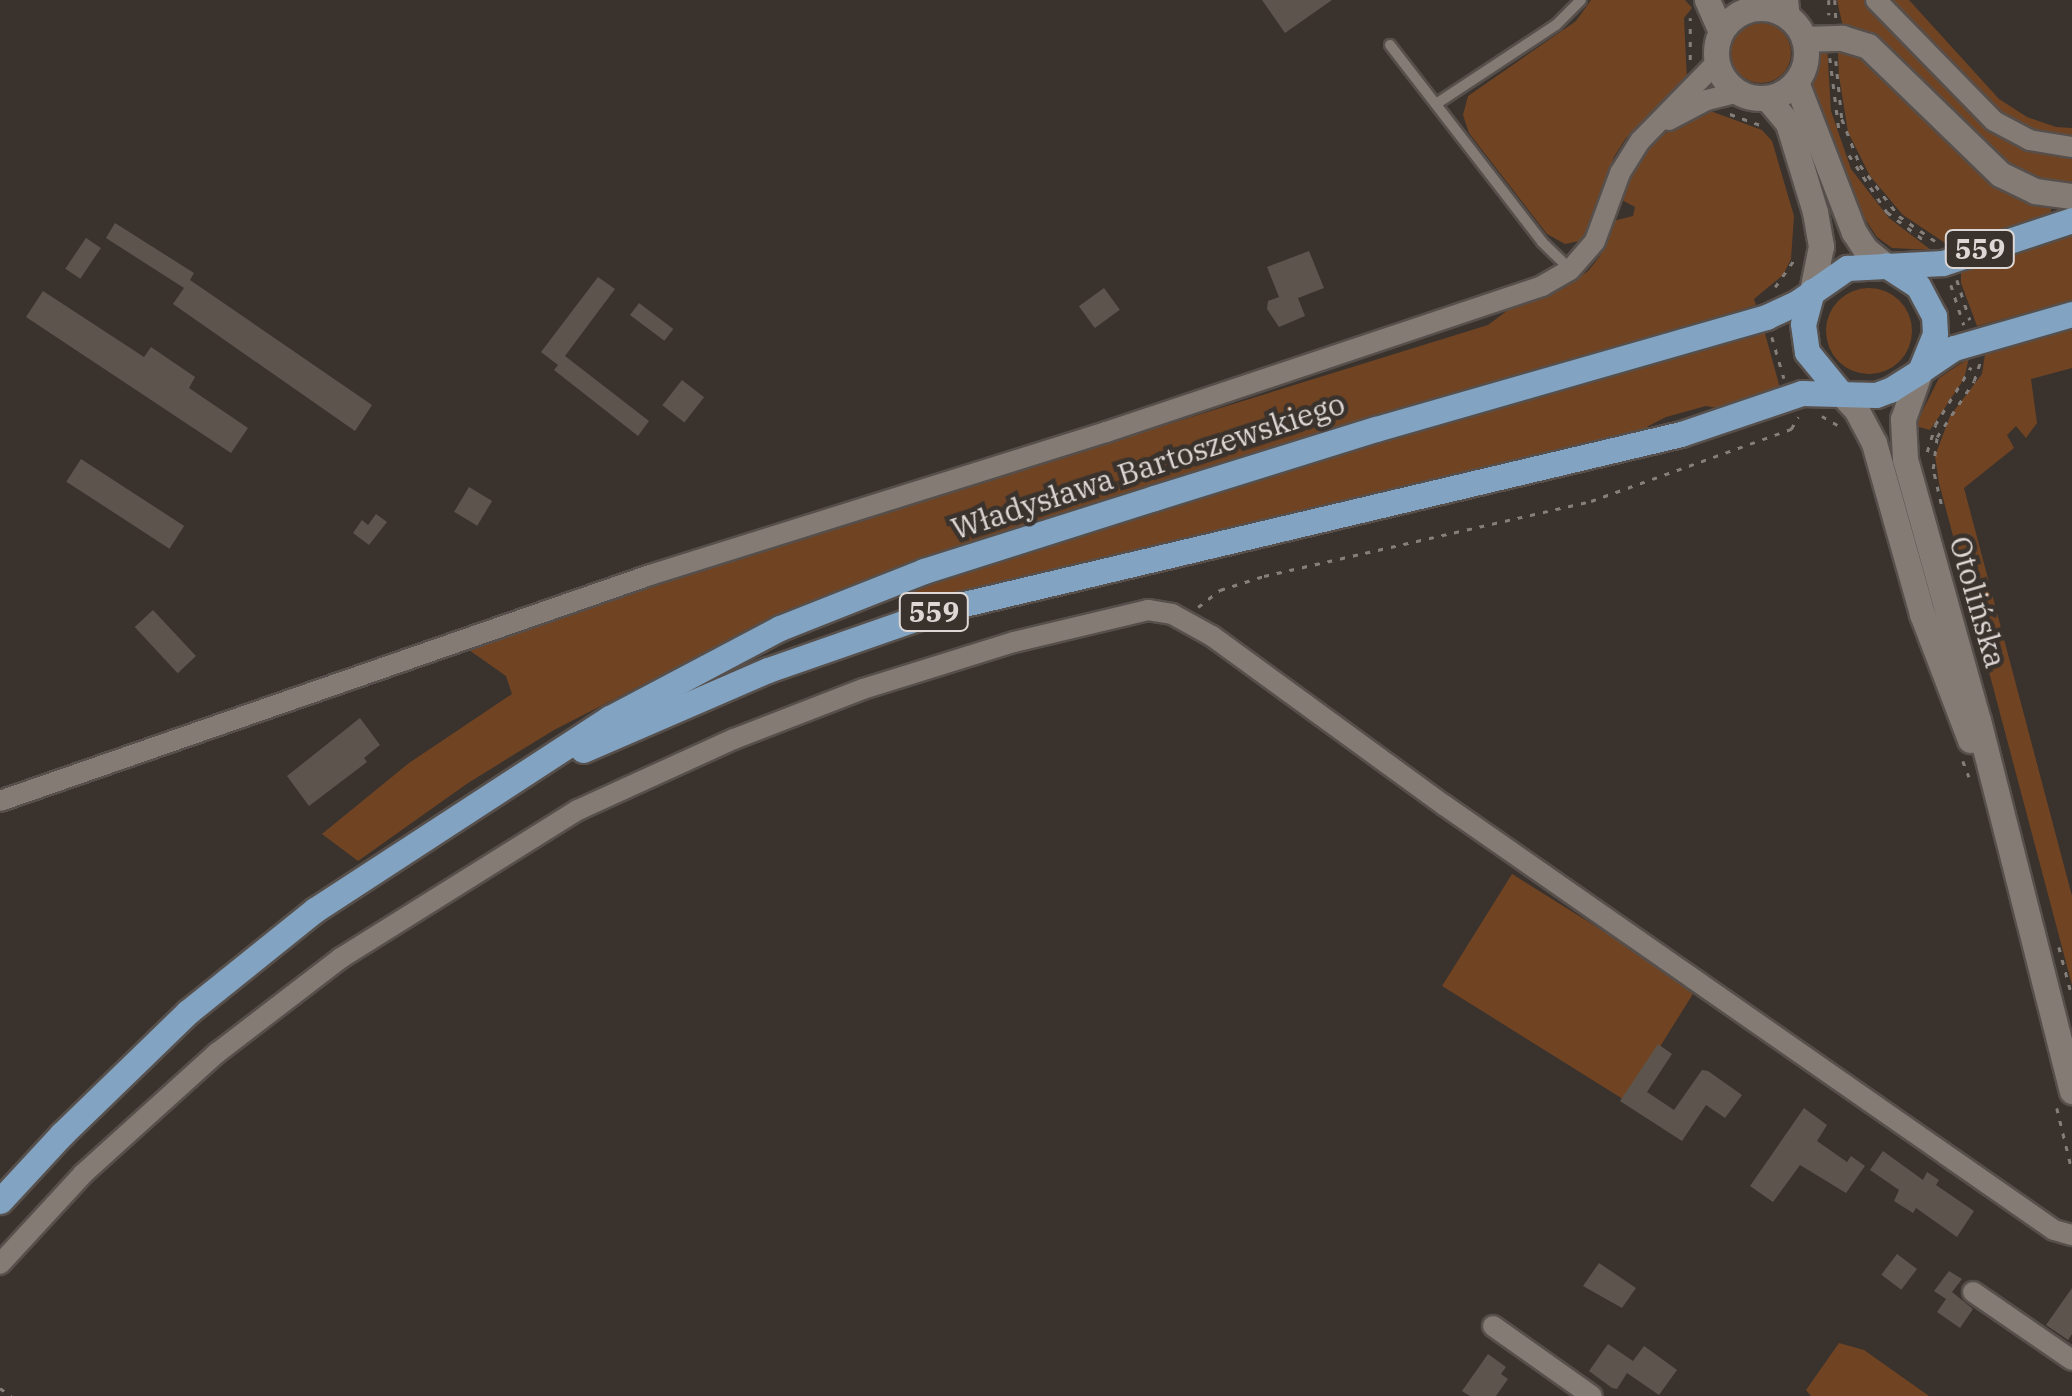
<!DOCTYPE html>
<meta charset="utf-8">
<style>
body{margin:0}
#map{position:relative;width:2072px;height:1396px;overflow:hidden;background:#3a322d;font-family:"IBM Plex Serif",serif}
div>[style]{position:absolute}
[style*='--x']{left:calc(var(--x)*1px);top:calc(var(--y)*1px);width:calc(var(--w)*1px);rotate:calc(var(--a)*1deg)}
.green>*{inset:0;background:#704423;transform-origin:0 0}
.round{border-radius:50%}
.building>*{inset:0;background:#5d544e;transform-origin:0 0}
.path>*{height:2.5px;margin-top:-1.25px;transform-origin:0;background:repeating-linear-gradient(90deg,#857f7b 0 5px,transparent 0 13px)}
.roads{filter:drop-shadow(2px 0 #564f4b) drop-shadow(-2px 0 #564f4b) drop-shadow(0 2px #564f4b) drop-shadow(0 -2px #564f4b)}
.lane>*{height:10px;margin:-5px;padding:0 5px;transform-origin:5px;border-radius:5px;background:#857b75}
.street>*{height:20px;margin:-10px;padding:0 10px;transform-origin:10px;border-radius:10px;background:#857b75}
.secondary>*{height:25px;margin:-12.5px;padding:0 12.5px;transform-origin:12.5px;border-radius:12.5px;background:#857b75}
.secondary>.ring{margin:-12.5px;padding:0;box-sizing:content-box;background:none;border:25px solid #857b75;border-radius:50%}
.primary>*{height:25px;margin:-12.5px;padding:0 12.5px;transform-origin:12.5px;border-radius:12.5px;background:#82a4c2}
span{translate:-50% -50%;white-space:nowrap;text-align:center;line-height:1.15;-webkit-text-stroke:9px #3a322d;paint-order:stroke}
.shield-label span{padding:2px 8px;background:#3a322d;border:2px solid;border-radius:8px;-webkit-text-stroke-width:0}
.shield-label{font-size:28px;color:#ddd8d5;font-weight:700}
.street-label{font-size:30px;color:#ddd8d5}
</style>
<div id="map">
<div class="green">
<i style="clip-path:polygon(1591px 0,1685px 0,1692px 8px,1684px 18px,1687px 81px,1626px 138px,1614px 157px,1584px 240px,1565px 244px,1547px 234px,1469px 133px,1463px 115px,1468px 96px,1576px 21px)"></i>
<i style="clip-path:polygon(1837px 0,1867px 0,1981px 120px,2072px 155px,2072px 186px,2046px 182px,2009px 166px,1880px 40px,1855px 27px,1843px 27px)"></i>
<i style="clip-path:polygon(1889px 0,1909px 0,1999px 99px,2027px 117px,2056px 127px,2072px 128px,2072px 137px,2023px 128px,2000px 114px)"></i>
<i class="round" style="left:1731px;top:23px;width:60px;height:60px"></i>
<i style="clip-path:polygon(1827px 45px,1831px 111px,1851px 169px,1889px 218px,1931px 250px,1892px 248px,1877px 237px,1859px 210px,1806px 79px,1814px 46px)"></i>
<i style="clip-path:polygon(1844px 49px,1868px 65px,1980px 175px,2021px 199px,2051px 204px,2051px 212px,1951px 247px,1903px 215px,1870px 176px,1848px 132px,1839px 76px,1838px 53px)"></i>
<i style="clip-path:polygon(1705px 109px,1762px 130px,1772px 141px,1794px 216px,1791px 259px,1783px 275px,1754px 299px,1756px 305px,1289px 442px,875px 576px,776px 616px,554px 730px,468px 783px,358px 861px,322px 834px,409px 763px,512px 694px,506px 676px,469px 650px,729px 560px,1488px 325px,1508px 310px,1564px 288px,1588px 271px,1600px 256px,1613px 221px,1633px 216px,1635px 207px,1620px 199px,1621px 189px,1648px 144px)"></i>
<i style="clip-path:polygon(2072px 233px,2072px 300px,1977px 326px,1961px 283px,1961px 270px)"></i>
<i class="round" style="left:1826px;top:288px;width:86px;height:86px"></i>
<i style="clip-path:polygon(2072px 326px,2072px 368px,2031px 379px,2037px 423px,2026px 438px,2016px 426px,2007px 435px,2014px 448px,1964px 488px,2072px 896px,2072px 985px,1939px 483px,1935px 456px,1950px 416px,1982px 374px,1985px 354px)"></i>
<i style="clip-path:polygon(1764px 330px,1780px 388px,1722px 409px,1706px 406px,1666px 417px,1639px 431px,916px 602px,912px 589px,1130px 516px)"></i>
<i style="clip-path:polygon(1969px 358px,1964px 379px,1930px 430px,1915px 426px,1939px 378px)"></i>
<i style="left:1512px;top:874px;width:217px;height:132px;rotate:32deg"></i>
<i style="clip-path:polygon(1839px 1343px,1864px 1350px,1929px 1396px,1811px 1396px,1806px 1390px)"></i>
</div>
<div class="building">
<i style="clip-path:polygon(1262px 0,1332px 0,1285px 33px)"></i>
<i style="clip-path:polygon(115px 223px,194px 273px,190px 280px,372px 405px,355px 431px,173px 304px,184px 288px,106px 238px)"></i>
<i style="left:86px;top:238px;width:18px;height:37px;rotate:34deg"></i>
<i style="clip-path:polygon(1309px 251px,1324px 288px,1298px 298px,1305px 316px,1279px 327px,1267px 309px,1268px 301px,1279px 297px,1267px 267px)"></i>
<i style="clip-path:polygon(598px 277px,615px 289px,565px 356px,649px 421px,638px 436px,554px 370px,558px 365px,541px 352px)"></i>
<i style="left:1104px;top:288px;width:27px;height:31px;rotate:54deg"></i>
<i style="clip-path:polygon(43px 291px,144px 357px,151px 347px,195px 377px,189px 388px,248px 428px,231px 453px,26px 317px)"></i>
<i style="left:639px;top:303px;width:43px;height:15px;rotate:37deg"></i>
<i style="left:682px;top:380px;width:28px;height:32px;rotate:38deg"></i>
<i style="left:81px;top:459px;width:123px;height:27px;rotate:33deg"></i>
<i style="left:469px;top:487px;width:27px;height:29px;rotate:31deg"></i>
<i style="clip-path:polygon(376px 514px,387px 522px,369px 545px,353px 533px,362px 520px,368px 525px)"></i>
<i style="left:153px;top:610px;width:63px;height:25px;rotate:47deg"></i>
<i style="clip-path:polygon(360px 718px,380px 745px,364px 758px,367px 762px,309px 806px,287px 776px)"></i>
<i style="clip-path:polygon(1658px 1044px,1672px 1054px,1647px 1092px,1674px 1110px,1702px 1070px,1708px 1071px,1742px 1095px,1725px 1118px,1706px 1105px,1682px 1141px,1620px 1101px)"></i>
<i style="clip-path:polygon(1804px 1108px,1827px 1125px,1817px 1141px,1847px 1162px,1851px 1156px,1865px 1166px,1846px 1193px,1800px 1165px,1773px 1202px,1750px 1186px)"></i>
<i style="clip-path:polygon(1883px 1151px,1923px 1180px,1927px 1172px,1939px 1180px,1936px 1185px,1974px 1211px,1957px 1237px,1916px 1208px,1913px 1213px,1894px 1201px,1899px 1190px,1870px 1170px)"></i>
<i style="left:1897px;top:1254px;width:25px;height:26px;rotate:37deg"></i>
<i style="clip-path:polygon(1599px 1263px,1636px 1288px,1622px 1308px,1583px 1286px)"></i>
<i style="clip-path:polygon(1949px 1271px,1962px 1279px,1952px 1292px,1973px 1309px,1960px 1328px,1937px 1312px,1946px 1299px,1934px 1291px)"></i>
<i style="clip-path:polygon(2072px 1288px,2072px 1334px,2068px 1340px,2046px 1325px)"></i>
<i style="clip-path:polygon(1608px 1344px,1633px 1361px,1644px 1346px,1677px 1370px,1659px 1395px,1627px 1373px,1617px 1389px,1612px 1388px,1589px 1371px)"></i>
<i style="clip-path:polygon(1488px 1354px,1506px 1367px,1501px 1374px,1508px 1379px,1496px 1396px,1470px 1396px,1462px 1391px)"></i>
</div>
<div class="path">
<i style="--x:1829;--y:0;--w:15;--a:90"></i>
<i style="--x:1835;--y:0;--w:18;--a:87"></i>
<i style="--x:1830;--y:58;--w:72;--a:82.8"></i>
<i style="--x:1690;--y:60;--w:42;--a:-90"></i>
<i style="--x:1836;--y:61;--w:58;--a:84.1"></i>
<i style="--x:1842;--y:119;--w:49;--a:68.6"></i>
<i style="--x:1860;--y:165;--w:64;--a:52.6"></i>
<i style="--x:1899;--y:216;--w:44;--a:34.8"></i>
<i style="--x:1730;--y:114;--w:32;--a:20"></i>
<i style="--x:1849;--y:155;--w:69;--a:56.3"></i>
<i style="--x:1887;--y:212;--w:48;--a:37.3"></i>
<i style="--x:1957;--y:280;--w:42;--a:72"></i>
<i style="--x:1951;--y:285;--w:42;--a:72"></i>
<i style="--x:1775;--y:287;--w:37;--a:-55"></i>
<i style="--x:1772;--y:337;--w:43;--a:73.7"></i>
<i style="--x:1822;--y:416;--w:22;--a:30"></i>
<i style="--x:1927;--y:452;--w:28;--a:-73"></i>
<i style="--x:1935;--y:425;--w:68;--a:-58.2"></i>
<i style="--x:1941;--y:504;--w:36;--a:-103"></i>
<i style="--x:1933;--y:469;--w:32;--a:-83"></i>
<i style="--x:1937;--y:437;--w:67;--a:-56.5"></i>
<i style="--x:1974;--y:381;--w:20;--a:-72"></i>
<i style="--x:1198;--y:607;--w:28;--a:-38"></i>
<i style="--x:1220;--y:590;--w:46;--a:-17.7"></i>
<i style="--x:1264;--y:576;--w:335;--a:-12.9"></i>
<i style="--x:1591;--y:501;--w:213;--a:-19.8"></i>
<i style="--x:1791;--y:429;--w:14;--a:-60"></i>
<i style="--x:1963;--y:761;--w:17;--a:69"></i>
<i style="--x:2059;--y:947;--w:51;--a:75.1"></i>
<i style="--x:2057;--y:1108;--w:64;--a:76.4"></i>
<i style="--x:0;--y:1388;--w:14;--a:36"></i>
</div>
<div class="roads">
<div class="lane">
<i style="--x:1390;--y:45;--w:249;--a:52.3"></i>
<i style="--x:1542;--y:242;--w:39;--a:44"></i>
<i style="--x:1436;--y:104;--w:144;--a:-33.4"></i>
<i style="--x:1556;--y:25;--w:35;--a:-45"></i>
</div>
<div class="street">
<i style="--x:1788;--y:0;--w:18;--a:84"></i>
<i style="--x:1876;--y:0;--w:169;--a:45.7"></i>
<i style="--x:1994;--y:121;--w:40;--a:28"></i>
<i style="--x:2029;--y:140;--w:44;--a:9.2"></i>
<i style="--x:1758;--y:7;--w:9;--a:-49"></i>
<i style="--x:1669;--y:120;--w:43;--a:-27.8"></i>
<i style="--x:1707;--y:100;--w:32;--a:-14"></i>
<i style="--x:0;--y:801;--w:688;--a:-19.17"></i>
<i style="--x:650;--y:575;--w:478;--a:-17.4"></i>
<i style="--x:1106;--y:432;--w:460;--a:-18.5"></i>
<i style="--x:1542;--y:286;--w:32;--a:-30"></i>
<i style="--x:1570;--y:270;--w:38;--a:-49"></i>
<i style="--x:1595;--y:241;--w:72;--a:-69.8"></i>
<i style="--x:1620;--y:173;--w:38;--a:-58"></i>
<i style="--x:1640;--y:141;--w:110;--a:-45.7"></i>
<i style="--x:0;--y:1264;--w:122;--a:-47.3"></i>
<i style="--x:83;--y:1174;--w:181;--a:-42.1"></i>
<i style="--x:217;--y:1053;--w:156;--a:-37.5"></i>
<i style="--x:341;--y:958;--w:279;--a:-32"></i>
<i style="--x:578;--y:810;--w:171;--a:-24.5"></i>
<i style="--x:734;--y:739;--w:138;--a:-21.2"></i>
<i style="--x:863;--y:689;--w:158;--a:-17.3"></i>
<i style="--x:1014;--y:642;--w:138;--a:-13.4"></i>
<i style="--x:1148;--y:610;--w:24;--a:9"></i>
<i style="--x:1172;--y:614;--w:46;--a:28.8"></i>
<i style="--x:1212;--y:636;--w:287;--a:36.1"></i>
<i style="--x:1444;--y:805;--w:743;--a:34.87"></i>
<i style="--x:2054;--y:1230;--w:19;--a:16"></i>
<i style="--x:1973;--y:1292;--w:120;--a:34.5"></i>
<i style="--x:1493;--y:1326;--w:121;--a:35.3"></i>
</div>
<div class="secondary">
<i style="--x:1707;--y:0;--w:34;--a:66"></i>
<i class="ring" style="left:1716px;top:8px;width:65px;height:65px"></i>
<i style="--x:1804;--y:39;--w:38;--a:-2"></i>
<i style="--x:1842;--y:38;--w:27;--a:17"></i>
<i style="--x:1868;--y:46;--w:184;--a:44.1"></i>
<i style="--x:2000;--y:174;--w:39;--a:26"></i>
<i style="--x:2035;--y:191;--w:37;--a:8"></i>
<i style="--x:1796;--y:82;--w:161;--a:68.9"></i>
<i style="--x:1854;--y:232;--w:20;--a:57"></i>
<i style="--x:1865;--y:249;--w:26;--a:39"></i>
<i style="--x:1767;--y:98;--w:33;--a:50"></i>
<i style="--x:1788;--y:123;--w:93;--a:73.1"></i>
<i style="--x:1815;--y:212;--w:35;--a:80"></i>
<i style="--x:1821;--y:246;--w:46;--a:101.3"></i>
<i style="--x:1920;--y:371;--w:51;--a:109.5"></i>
<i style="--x:1903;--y:419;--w:40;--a:87.1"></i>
<i style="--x:1905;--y:459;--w:271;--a:74.4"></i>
<i style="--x:1978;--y:720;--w:383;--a:75.8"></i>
<i style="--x:1838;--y:390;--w:26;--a:47"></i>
<i style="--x:1856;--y:409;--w:38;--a:62"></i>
<i style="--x:1874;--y:443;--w:178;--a:74.3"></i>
<i style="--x:1922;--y:614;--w:135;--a:69.1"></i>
</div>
<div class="primary">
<i style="--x:1812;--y:291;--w:34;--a:105"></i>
<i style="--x:1803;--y:324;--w:28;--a:82"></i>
<i style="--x:1807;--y:352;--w:49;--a:50.8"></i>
<i style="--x:1920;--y:371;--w:41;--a:-34.1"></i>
<i style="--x:1954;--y:348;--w:123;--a:-16.1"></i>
<i style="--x:583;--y:750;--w:202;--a:-23.4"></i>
<i style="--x:768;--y:670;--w:185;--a:-19.2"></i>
<i style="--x:943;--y:609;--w:758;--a:-13.34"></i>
<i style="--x:1681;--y:434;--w:128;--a:-18.7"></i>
<i style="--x:1802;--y:393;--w:74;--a:1.5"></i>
<i style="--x:1876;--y:395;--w:15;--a:-20"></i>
<i style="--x:1890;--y:390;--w:36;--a:-32"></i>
<i style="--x:1920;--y:371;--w:40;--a:-68"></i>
<i style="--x:1935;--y:334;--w:18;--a:-93"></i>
<i style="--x:1934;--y:316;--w:34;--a:-118"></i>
<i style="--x:1918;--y:286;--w:38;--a:-147"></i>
<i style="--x:0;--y:1201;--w:91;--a:-47.2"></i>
<i style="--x:62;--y:1134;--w:175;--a:-44.1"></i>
<i style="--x:188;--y:1012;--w:163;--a:-38.8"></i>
<i style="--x:315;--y:910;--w:352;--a:-33.1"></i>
<i style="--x:610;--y:718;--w:192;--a:-27.9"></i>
<i style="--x:780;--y:628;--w:155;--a:-21.6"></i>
<i style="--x:924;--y:571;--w:241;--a:-17.6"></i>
<i style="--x:1154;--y:498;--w:232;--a:-17.3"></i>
<i style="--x:1376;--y:429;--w:406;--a:-16"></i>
<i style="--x:1766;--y:317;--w:35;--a:-25"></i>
<i style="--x:1798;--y:302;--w:60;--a:-34.8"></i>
<i style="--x:1847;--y:268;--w:96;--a:-3"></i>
<i style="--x:1943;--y:263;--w:136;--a:-18.4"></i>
</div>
</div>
<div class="shield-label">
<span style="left:1980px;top:249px">559</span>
<span style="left:934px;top:612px">559</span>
</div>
<div class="street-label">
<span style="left:1148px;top:466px;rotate:-18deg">Władysława Bartoszewskiego</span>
<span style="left:1978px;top:602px;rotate:74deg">Otolińska</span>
</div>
</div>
